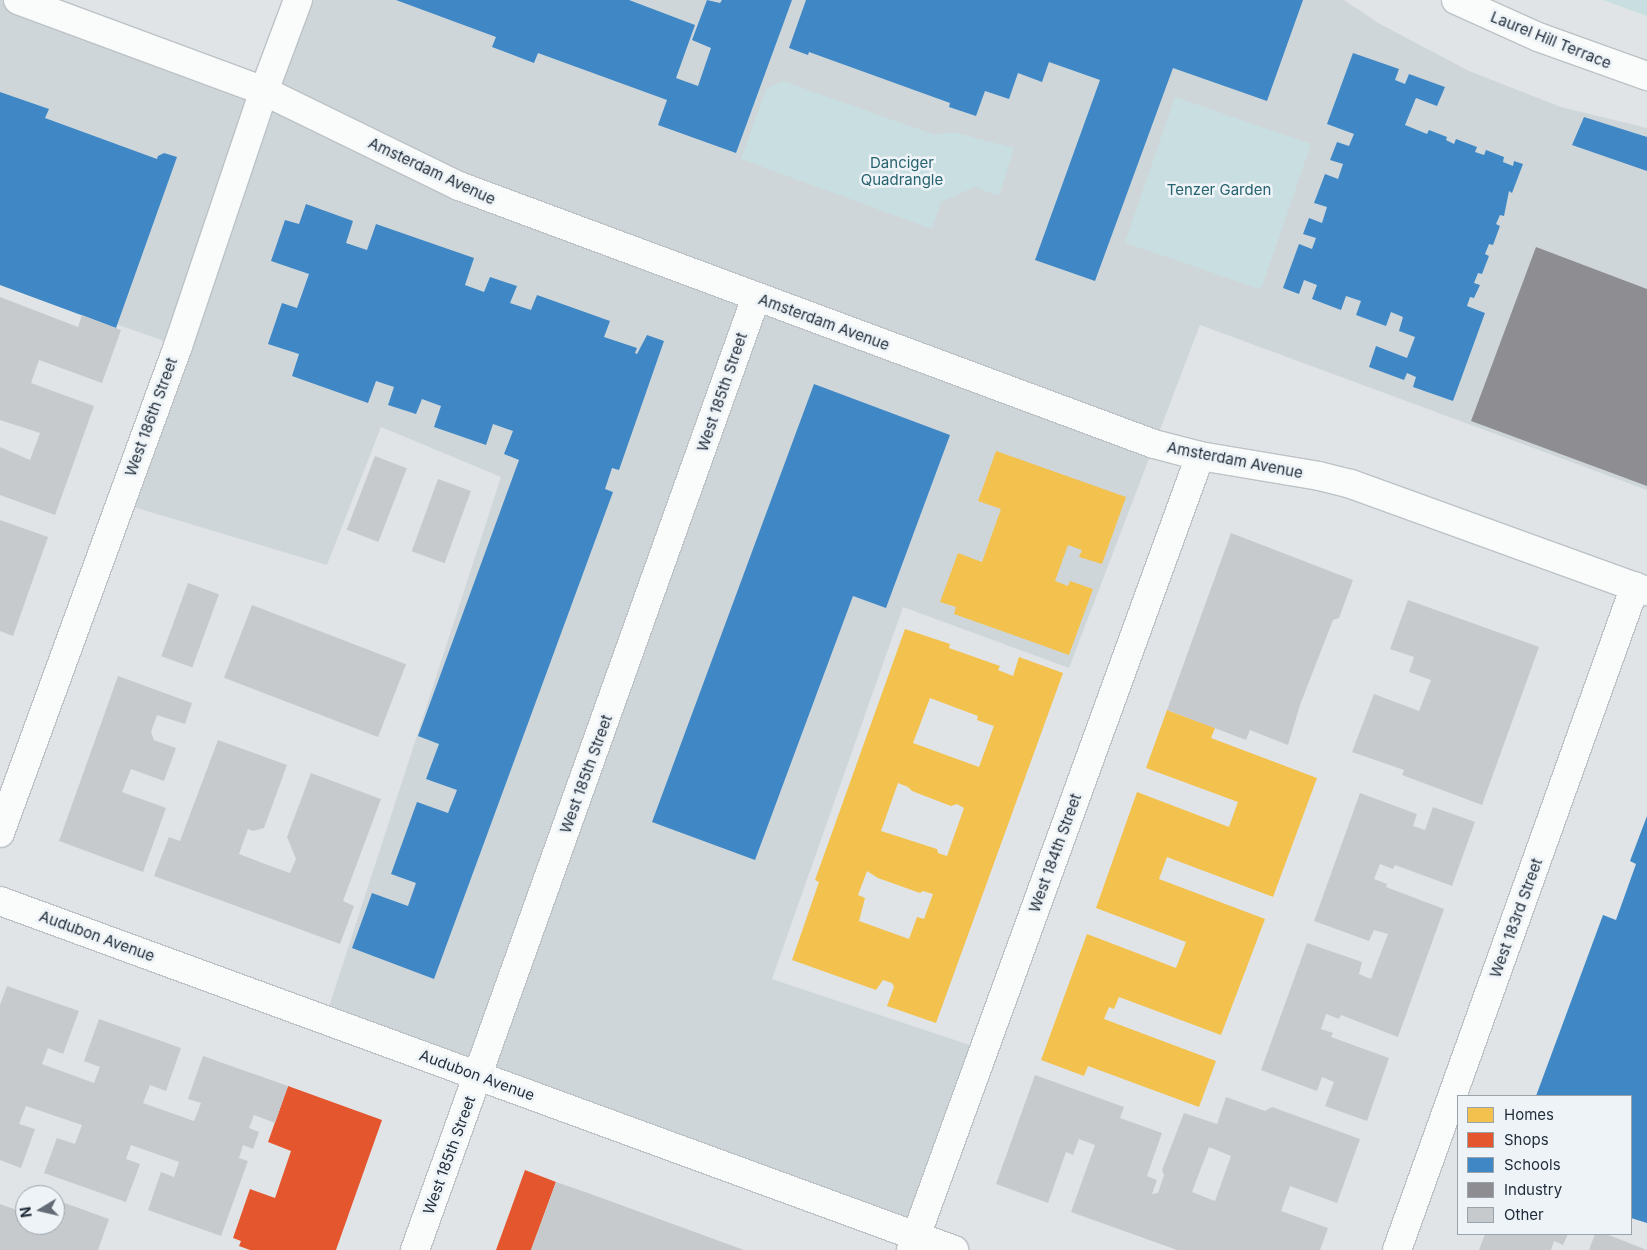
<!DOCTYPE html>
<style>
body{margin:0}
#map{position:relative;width:1647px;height:1250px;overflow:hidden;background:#e0e4e6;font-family:Inter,sans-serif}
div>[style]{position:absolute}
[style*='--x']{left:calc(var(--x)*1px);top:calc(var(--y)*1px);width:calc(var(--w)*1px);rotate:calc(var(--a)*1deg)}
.built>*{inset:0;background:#cfd6da}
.green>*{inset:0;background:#c8dee0;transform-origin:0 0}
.homes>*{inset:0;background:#f2c14e}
.shops>*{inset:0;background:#e4572e}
.schools>*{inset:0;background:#3f88c5}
.industry>*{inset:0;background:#8d8d92}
.building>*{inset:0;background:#c7cacd;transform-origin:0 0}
.roads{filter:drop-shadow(1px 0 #bcc2c6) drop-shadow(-1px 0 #bcc2c6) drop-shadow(0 1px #bcc2c6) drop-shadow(0 -1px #bcc2c6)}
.street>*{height:28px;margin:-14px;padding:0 14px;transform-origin:14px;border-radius:14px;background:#fafbfb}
.secondary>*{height:28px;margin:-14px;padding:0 14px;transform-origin:14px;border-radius:14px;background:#fafbfb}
span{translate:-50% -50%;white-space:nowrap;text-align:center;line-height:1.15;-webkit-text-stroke:5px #edf3f6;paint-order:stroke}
.street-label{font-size:15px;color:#1f2b39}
.park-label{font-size:15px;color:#286370}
.legend{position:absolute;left:1457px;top:1095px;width:175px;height:140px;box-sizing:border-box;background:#edf3f6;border:1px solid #9ba3aa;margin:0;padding:6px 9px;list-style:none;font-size:15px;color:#1f2b39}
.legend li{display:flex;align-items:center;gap:10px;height:25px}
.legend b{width:25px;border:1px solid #9ba3aa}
.north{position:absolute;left:15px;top:1185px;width:50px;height:50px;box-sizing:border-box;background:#edf3f6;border:1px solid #9ba3aa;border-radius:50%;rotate:261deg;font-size:14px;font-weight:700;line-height:20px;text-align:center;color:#1f2b39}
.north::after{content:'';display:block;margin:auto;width:18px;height:22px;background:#636c76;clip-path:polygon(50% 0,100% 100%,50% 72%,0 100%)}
</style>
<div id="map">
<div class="built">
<i style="clip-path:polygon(0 0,18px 0,264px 91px,298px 0,1344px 0,1380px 24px,1469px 71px,1561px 107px,1647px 128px,1647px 490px,1200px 325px,1069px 668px,903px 607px,772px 979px,985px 1050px,916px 1236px,325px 1019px,501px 477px,381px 427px,327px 565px,120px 503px,178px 346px,0 283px)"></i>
</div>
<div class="green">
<i style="clip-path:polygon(1603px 0,1647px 0,1647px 16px)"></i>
<i style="clip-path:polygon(783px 81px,935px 135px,953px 132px,1014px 148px,999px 196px,975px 187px,941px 202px,932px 229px,741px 159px,766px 89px)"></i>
<i style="left:1175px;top:97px;width:144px;height:154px;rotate:19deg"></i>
</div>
<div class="homes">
<i style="clip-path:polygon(996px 451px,1126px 497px,1102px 564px,1079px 557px,1082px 550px,1068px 545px,1055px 581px,1068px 586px,1070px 581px,1093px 589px,1069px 655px,954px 614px,956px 607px,940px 602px,958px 553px,982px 562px,1001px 509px,978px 501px)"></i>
<i style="clip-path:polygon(evenodd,905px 629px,950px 644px,949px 648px,1000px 666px,998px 670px,1013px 676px,1019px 657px,1063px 673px,936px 1023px,887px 1006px,894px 987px,892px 983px,883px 980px,876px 990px,792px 960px,819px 882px,815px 880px,905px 629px,930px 698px,978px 716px,977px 720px,994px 726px,979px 767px,913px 743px,930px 698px,905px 629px,898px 783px,908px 787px,912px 791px,951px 806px,957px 804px,964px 808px,947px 856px,938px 853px,937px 849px,881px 831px,898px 783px,905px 629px,867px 871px,878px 878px,920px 893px,923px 891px,933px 894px,924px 919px,917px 917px,909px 939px,859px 921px,865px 898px,858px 895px,867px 871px)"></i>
<i style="clip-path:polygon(1167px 710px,1215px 728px,1211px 738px,1317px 778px,1273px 897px,1167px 857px,1159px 879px,1265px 919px,1221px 1035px,1119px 997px,1114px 1009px,1109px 1007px,1104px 1019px,1216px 1061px,1199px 1107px,1088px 1066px,1084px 1076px,1041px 1060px,1087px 934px,1176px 968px,1186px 942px,1096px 908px,1137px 792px,1229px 827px,1238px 802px,1146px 768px)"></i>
</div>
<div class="shops">
<i style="clip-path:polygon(288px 1086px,382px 1120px,336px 1250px,250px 1250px,239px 1246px,241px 1241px,233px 1238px,250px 1189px,275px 1198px,291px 1151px,268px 1142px)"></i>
<i style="clip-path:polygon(525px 1170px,556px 1182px,531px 1250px,496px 1250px)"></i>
</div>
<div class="schools">
<i style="clip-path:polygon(396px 0,629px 0,695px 25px,676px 78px,698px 86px,711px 48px,692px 40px,707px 0,720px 3px,722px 0,792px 0,736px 153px,658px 125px,667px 100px,538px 53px,534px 63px,492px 47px,496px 37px)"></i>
<i style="clip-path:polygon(806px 0,1303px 0,1267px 101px,1173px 68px,1095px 281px,1035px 260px,1100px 80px,1049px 62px,1042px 82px,1018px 73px,1009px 99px,985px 91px,976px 116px,949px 107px,950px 103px,809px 52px,808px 55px,789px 48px)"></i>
<i style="clip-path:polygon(1353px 53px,1399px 69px,1395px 80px,1405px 84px,1409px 74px,1445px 87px,1437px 106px,1416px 98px,1405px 125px,1427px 134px,1429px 130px,1447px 137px,1446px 140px,1454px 144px,1456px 139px,1477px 147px,1475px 152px,1484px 155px,1486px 150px,1504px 157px,1503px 162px,1513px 166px,1514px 161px,1523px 164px,1512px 193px,1509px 191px,1504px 216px,1500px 215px,1496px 224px,1500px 226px,1493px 245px,1489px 244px,1485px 254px,1489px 256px,1482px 274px,1478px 273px,1474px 283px,1480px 285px,1474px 298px,1470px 297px,1467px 306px,1485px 313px,1453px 401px,1413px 387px,1416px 377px,1407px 373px,1404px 380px,1369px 367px,1376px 346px,1407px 358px,1415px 337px,1399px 331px,1403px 317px,1391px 312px,1386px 326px,1356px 315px,1361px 301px,1346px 296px,1341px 310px,1312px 299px,1317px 285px,1304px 280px,1299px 294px,1283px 288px,1299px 244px,1312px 249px,1316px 238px,1303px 234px,1309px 218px,1322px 223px,1327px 207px,1314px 203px,1325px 174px,1338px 179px,1343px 164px,1330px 160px,1337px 142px,1349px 146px,1354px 134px,1327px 124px)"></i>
<i style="clip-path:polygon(0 92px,49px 109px,45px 118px,157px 159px,158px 156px,164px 153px,177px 157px,116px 328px,0 285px)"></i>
<i style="clip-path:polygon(1584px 117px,1647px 137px,1647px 171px,1572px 145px)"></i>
<i style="clip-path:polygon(306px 204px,353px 221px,346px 243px,367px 250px,376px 224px,474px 258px,465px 285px,484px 292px,490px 277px,517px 286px,510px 303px,531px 310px,537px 295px,610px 321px,604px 337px,637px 348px,635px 353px,637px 354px,647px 335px,664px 341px,619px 470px,612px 468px,605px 489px,613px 492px,434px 979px,352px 948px,372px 893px,408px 906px,416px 883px,391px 874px,417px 802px,448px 813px,457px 790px,426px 779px,439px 744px,418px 736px,519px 460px,504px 454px,513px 431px,493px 424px,486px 445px,434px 427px,441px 406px,422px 399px,416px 414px,388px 405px,394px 387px,376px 381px,368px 403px,292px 376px,299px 354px,268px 344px,282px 303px,297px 308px,309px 274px,271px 261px,285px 220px,299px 224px)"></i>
<i style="clip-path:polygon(814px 384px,950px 435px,886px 608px,853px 596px,755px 860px,652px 822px)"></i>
<i style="clip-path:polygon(1647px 816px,1647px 1223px,1631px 1218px,1631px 1096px,1536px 1096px,1603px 915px,1616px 920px,1636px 864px,1630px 861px)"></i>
</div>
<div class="industry">
<i style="clip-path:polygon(1536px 247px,1647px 289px,1647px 486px,1471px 421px)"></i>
</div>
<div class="building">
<i style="clip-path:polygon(0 297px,78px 327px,82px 315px,121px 330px,102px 383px,39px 360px,31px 383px,94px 406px,55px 515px,0 495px,0 447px,30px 460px,40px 433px,0 420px)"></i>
<i style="left:375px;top:456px;width:34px;height:79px;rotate:21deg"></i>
<i style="left:438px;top:479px;width:35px;height:77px;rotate:20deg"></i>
<i style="clip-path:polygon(0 520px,48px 537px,13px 636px,0 631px)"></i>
<i style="clip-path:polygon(1231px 533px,1353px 580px,1339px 618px,1333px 620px,1300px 705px,1288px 745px,1250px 730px,1246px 740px,1167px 710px)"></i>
<i style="left:188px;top:583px;width:33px;height:78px;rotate:20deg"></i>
<i style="clip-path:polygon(1408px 600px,1539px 647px,1482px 805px,1402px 775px,1404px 770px,1352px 752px,1374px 694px,1419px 711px,1431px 680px,1409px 672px,1414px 657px,1390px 649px)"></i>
<i style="left:252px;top:605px;width:165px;height:78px;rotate:21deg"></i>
<i style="clip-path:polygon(118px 676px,192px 703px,185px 724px,157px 715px,151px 732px,154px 740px,176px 748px,164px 781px,131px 769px,122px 792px,166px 808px,143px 872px,59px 841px)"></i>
<i style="clip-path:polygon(218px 740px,287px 765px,264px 828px,253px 831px,248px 829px,239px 854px,265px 864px,290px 873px,296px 859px,287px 837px,311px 773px,381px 799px,343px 901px,354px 906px,340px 944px,154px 876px,169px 837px,180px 841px)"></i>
<i style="clip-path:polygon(1360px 793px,1417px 814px,1413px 826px,1425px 830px,1433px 807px,1475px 822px,1452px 886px,1395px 865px,1393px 869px,1380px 864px,1374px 879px,1387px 884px,1386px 887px,1444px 909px,1398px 1037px,1341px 1015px,1339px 1019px,1326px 1014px,1321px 1029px,1333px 1033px,1331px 1037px,1389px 1058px,1367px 1121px,1325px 1106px,1334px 1082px,1322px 1077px,1317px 1091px,1261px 1070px,1307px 943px,1362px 962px,1359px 974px,1371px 979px,1388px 934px,1374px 930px,1369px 941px,1314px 921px)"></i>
<i style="clip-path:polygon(7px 986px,79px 1011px,63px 1054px,48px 1048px,42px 1064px,94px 1083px,100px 1067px,84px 1061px,99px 1019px,181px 1048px,166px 1091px,150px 1085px,143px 1103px,194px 1121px,201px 1103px,188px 1099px,203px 1056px,288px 1086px,275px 1123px,254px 1115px,249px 1128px,259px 1132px,253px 1149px,243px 1145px,239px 1158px,248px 1161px,221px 1236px,148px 1210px,161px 1172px,174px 1177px,179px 1162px,131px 1145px,126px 1159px,140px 1164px,126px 1202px,44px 1173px,57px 1138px,75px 1144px,82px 1125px,26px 1106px,19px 1124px,35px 1129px,21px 1168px,0 1160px,0 1005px)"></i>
<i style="clip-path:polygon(evenodd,1035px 1075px,1124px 1107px,1120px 1118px,1162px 1133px,1147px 1176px,1157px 1180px,1152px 1194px,1158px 1193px,1164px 1175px,1162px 1170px,1184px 1113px,1217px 1124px,1226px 1097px,1265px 1111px,1272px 1107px,1360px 1139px,1337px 1203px,1290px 1186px,1281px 1211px,1328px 1228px,1320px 1250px,1177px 1250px,1071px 1212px,1095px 1145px,1079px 1139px,1073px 1155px,1066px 1152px,1048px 1203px,996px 1184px,1035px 1075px,1209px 1147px,1231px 1156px,1215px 1201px,1192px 1192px,1209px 1147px)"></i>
<i style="clip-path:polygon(556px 1182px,588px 1193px,744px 1250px,531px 1250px)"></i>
<i style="clip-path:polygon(62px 1202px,109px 1219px,98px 1250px,0 1250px,0 1204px,25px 1213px,25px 1225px,55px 1227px)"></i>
<i style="clip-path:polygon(1485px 1234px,1568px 1234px,1563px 1245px,1554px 1241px,1551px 1250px,1479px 1250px)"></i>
<i style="clip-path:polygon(1595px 1234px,1606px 1234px,1647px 1250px,1589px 1250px)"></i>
</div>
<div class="roads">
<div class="street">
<i style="--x:1456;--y:0;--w:90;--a:24.3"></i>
<i style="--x:1538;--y:37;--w:116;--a:19.7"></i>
<i style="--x:0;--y:833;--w:519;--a:-69.92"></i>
<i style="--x:178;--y:346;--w:269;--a:-71.4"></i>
<i style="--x:264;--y:91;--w:97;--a:-69.5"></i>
<i style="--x:415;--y:1250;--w:1012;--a:-70.31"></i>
<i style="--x:911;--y:1250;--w:845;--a:-70"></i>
<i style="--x:1397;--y:1250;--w:705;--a:-70.28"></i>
</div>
<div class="secondary">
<i style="--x:18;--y:0;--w:262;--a:20.3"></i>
<i style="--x:264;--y:91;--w:217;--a:26"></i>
<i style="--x:459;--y:186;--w:741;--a:20.37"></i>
<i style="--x:1154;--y:444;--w:48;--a:14.6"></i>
<i style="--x:1200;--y:456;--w:121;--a:9.5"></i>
<i style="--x:1319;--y:476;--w:33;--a:14"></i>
<i style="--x:1351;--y:484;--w:315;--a:19.9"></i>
<i style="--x:0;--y:901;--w:1016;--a:20.09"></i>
</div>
</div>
<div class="street-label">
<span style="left:1551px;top:40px;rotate:22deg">Laurel Hill Terrace</span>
<span style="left:432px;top:171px;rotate:25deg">Amsterdam Avenue</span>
<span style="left:824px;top:322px;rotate:20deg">Amsterdam Avenue</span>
<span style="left:722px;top:392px;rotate:-71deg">West 185th Street</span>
<span style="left:151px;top:417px;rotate:-70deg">West 186th Street</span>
<span style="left:1235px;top:460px;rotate:11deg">Amsterdam Avenue</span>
<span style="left:586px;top:774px;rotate:-70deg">West 185th Street</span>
<span style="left:1055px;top:853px;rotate:-70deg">West 184th Street</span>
<span style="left:1516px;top:918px;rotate:-70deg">West 183rd Street</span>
<span style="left:97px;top:936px;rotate:20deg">Audubon Avenue</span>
<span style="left:477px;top:1075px;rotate:20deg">Audubon Avenue</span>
<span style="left:449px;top:1155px;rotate:-70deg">West 185th Street</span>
</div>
<div class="park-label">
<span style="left:902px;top:171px">Danciger<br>Quadrangle</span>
<span style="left:1219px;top:190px">Tenzer Garden</span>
</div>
<ul class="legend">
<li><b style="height:14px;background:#f2c14e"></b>Homes</li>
<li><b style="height:14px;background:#e4572e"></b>Shops</li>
<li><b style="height:14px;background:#3f88c5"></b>Schools</li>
<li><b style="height:14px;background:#8d8d92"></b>Industry</li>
<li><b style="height:14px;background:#c7cacd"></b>Other</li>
</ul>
<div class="north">N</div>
</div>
